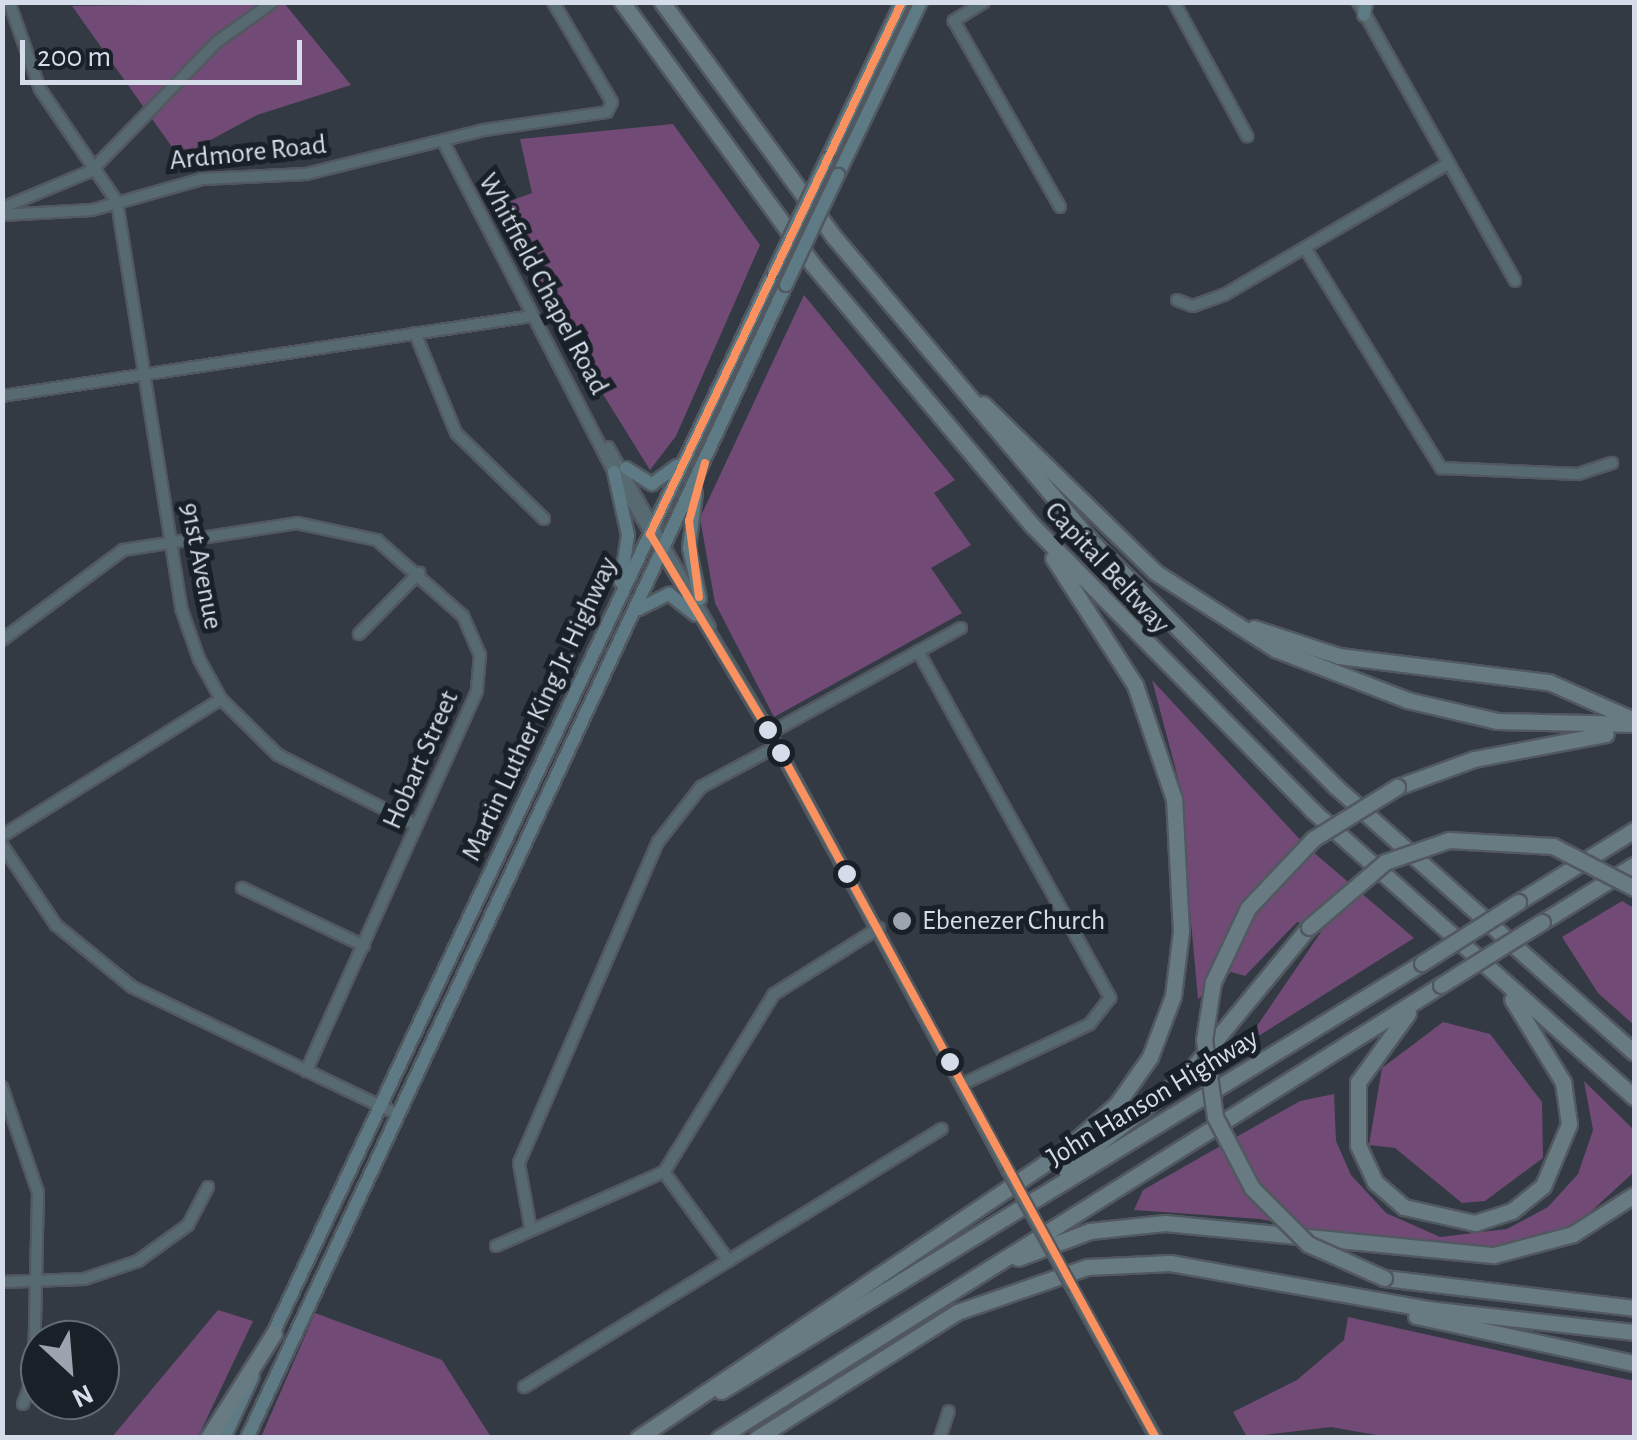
<!DOCTYPE html>
<style>
body{margin:0}
#map{position:relative;width:1637px;height:1440px;overflow:hidden;background:#333a44;font-family:"Alegreya Sans",sans-serif}
div>[style]{position:absolute}
[style*='--x']{left:calc(var(--x)*1px);top:calc(var(--y)*1px);width:calc(var(--w)*1px);rotate:calc(var(--a)*1deg)}
.green>*{inset:0;background:#714b75}
.roads{filter:drop-shadow(2px 0 #525860) drop-shadow(-2px 0 #525860) drop-shadow(0 2px #525860) drop-shadow(0 -2px #525860)}
.minor>*{height:10px;margin:-5px;padding:0 5px;transform-origin:5px;border-radius:5px;background:#586a71}
.major>*{height:12px;margin:-6px;padding:0 6px;transform-origin:6px;border-radius:6px;background:#5e7b85}
.highway>*{height:15px;margin:-7.5px;padding:0 7.5px;transform-origin:7.5px;border-radius:7.5px;background:#687b83}
.bridges{filter:drop-shadow(2px 0 #525860) drop-shadow(-2px 0 #525860) drop-shadow(0 2px #525860) drop-shadow(0 -2px #525860)}
.minor-bridge>*{height:10px;margin:-5px;padding:0 5px;transform-origin:5px;border-radius:5px;background:#586a71}
.major-bridge>*{height:12px;margin:-6px;padding:0 6px;transform-origin:6px;border-radius:6px;background:#5e7b85}
.highway-bridge>*{height:15px;margin:-7.5px;padding:0 7.5px;transform-origin:7.5px;border-radius:7.5px;background:#687b83}
.bus-1>*{height:8px;margin:-4px;padding:0 4px;transform-origin:4px;border-radius:4px;background:#fa915f}
.dots>*{width:28px;height:28px;translate:-50% -50%;box-sizing:border-box;border:5px solid #192028;border-radius:50%}
span{translate:-50% -50%;white-space:nowrap;text-align:center;line-height:1.15;-webkit-text-stroke:10px #192028;paint-order:stroke}
.street-label{font-size:28px;color:#d4dde9}
.poi-label{font-size:28px;color:#d4dde9}
.left{translate:0 -50%;text-align:left}
.frame{position:absolute;inset:0;border:5px solid #d4dde9;pointer-events:none}
.north{position:absolute;left:20px;top:1320px;width:100px;height:100px;box-sizing:border-box;background:#192028;border:2px solid #646c75;border-radius:50%;rotate:154deg;font-size:28px;font-weight:700;line-height:40px;text-align:center;color:#d4dde9}
.north::after{content:'';display:block;margin:auto;width:35px;height:45px;background:#9ca4af;clip-path:polygon(50% 0,100% 100%,50% 72%,0 100%)}
.scale{position:absolute;left:20px;top:40px;width:282px;height:45px;box-sizing:border-box;border:5px solid #d4dde9;border-top:0;padding-left:12px;font-size:30px;line-height:35px;white-space:nowrap;color:#d4dde9;-webkit-text-stroke:8px #192028;paint-order:stroke}
</style>
<div id="map">
<div class="green">
<i style="clip-path:polygon(284px 3px,351px 85px,257px 115px,179px 157px,72px 6px)"></i>
<i style="clip-path:polygon(673px 124px,760px 245px,676px 436px,650px 470px,488px 209px,532px 193px,520px 139px)"></i>
<i style="clip-path:polygon(804px 295px,955px 480px,934px 493px,971px 545px,931px 568px,962px 613px,774px 717px,715px 603px,700px 518px)"></i>
<i style="clip-path:polygon(1152px 680px,1306px 846px,1414px 938px,1244px 1045px,1321px 932px,1297px 922px,1245px 976px,1231px 972px,1198px 999px,1178px 778px)"></i>
<i style="clip-path:polygon(1622px 901px,1634px 908px,1634px 1025px,1598px 993px,1562px 937px)"></i>
<i style="clip-path:polygon(1443px 1022px,1490px 1034px,1542px 1102px,1543px 1158px,1485px 1201px,1462px 1203px,1395px 1148px,1369px 1145px,1382px 1068px)"></i>
<i style="clip-path:polygon(1584px 1081px,1634px 1130px,1634px 1172px,1573px 1228px,1496px 1248px,1394px 1245px,1260px 1219px,1134px 1210px,1143px 1190px,1300px 1101px,1334px 1094px,1336px 1141px,1351px 1175px,1386px 1213px,1440px 1237px,1507px 1229px,1548px 1207px,1578px 1174px,1593px 1130px)"></i>
<i style="clip-path:polygon(218px 1310px,253px 1321px,198px 1437px,112px 1437px)"></i>
<i style="clip-path:polygon(315px 1313px,442px 1360px,491px 1437px,261px 1437px)"></i>
<i style="clip-path:polygon(1348px 1317px,1634px 1381px,1634px 1437px,1393px 1438px,1331px 1427px,1247px 1437px,1233px 1412px,1297px 1380px,1344px 1340px)"></i>
</div>
<div class="roads">
<div class="minor">
<i style="--x:9;--y:2;--w:92;--a:70.4"></i>
<i style="--x:40;--y:89;--w:137;--a:55.7"></i>
<i style="--x:117;--y:202;--w:411;--a:81"></i>
<i style="--x:181;--y:608;--w:54;--a:70.6"></i>
<i style="--x:199;--y:659;--w:46;--a:61.2"></i>
<i style="--x:221;--y:699;--w:80;--a:44.5"></i>
<i style="--x:278;--y:755;--w:155;--a:26.9"></i>
<i style="--x:984;--y:2;--w:36;--a:148"></i>
<i style="--x:954;--y:21;--w:214;--a:60.3"></i>
<i style="--x:1174;--y:2;--w:153;--a:61.4"></i>
<i style="--x:1358;--y:2;--w:320;--a:60.6"></i>
<i style="--x:445;--y:145;--w:368;--a:62.7"></i>
<i style="--x:614;--y:472;--w:304;--a:59.1"></i>
<i style="--x:770;--y:733;--w:498;--a:61.5"></i>
<i style="--x:2;--y:208;--w:96;--a:-22.6"></i>
<i style="--x:91;--y:171;--w:182;--a:-45.7"></i>
<i style="--x:218;--y:41;--w:67;--a:-35.3"></i>
<i style="--x:2;--y:215;--w:90;--a:-3.2"></i>
<i style="--x:92;--y:210;--w:114;--a:-15.7"></i>
<i style="--x:202;--y:179;--w:104;--a:-2.8"></i>
<i style="--x:306;--y:174;--w:183;--a:-13.9"></i>
<i style="--x:484;--y:130;--w:124;--a:-8.3"></i>
<i style="--x:607;--y:112;--w:11;--a:-63"></i>
<i style="--x:612;--y:102;--w:116;--a:-120.5"></i>
<i style="--x:1305;--y:248;--w:259;--a:58.3"></i>
<i style="--x:1441;--y:468;--w:137;--a:2.5"></i>
<i style="--x:1578;--y:474;--w:36;--a:-18"></i>
<i style="--x:1177;--y:300;--w:17;--a:21"></i>
<i style="--x:1193;--y:306;--w:33;--a:-20"></i>
<i style="--x:1224;--y:295;--w:257;--a:-30.4"></i>
<i style="--x:415;--y:333;--w:108;--a:67.7"></i>
<i style="--x:456;--y:433;--w:123;--a:44.3"></i>
<i style="--x:2;--y:396;--w:536;--a:-8.58"></i>
<i style="--x:608;--y:447;--w:207;--a:60.5"></i>
<i style="--x:359;--y:634;--w:86;--a:-45.5"></i>
<i style="--x:2;--y:640;--w:151;--a:-36.6"></i>
<i style="--x:123;--y:550;--w:176;--a:-8.8"></i>
<i style="--x:297;--y:523;--w:82;--a:12"></i>
<i style="--x:377;--y:540;--w:115;--a:41.5"></i>
<i style="--x:463;--y:616;--w:43;--a:66.4"></i>
<i style="--x:480;--y:655;--w:36;--a:95"></i>
<i style="--x:477;--y:691;--w:417;--a:114.2"></i>
<i style="--x:918;--y:651;--w:397;--a:61"></i>
<i style="--x:1110;--y:998;--w:33;--a:128"></i>
<i style="--x:1090;--y:1024;--w:140;--a:154.7"></i>
<i style="--x:770;--y:733;--w:218;--a:-28.8"></i>
<i style="--x:2;--y:836;--w:258;--a:-32"></i>
<i style="--x:2;--y:845;--w:97;--a:56"></i>
<i style="--x:56;--y:925;--w:98;--a:39.2"></i>
<i style="--x:132;--y:987;--w:294;--a:25.6"></i>
<i style="--x:242;--y:888;--w:135;--a:25.4"></i>
<i style="--x:2;--y:1087;--w:111;--a:71.1"></i>
<i style="--x:38;--y:1192;--w:183;--a:91.3"></i>
<i style="--x:34;--y:1375;--w:31;--a:111"></i>
<i style="--x:664;--y:1172;--w:110;--a:53.9"></i>
<i style="--x:531;--y:1230;--w:68;--a:-100.2"></i>
<i style="--x:519;--y:1163;--w:350;--a:-66.6"></i>
<i style="--x:658;--y:842;--w:70;--a:-52"></i>
<i style="--x:701;--y:787;--w:86;--a:-28.3"></i>
<i style="--x:496;--y:1246;--w:184;--a:-23.8"></i>
<i style="--x:664;--y:1172;--w:209;--a:-58.3"></i>
<i style="--x:774;--y:994;--w:124;--a:-32.2"></i>
<i style="--x:2;--y:1282;--w:82;--a:-2.1"></i>
<i style="--x:84;--y:1279;--w:57;--a:-18.4"></i>
<i style="--x:138;--y:1261;--w:62;--a:-35.8"></i>
<i style="--x:188;--y:1225;--w:43;--a:-62.2"></i>
<i style="--x:1070;--y:1284;--w:176;--a:60.8"></i>
<i style="--x:524;--y:1387;--w:491;--a:-31.7"></i>
<i style="--x:940;--y:1438;--w:28;--a:-72"></i>
</div>
<div class="major">
<i style="--x:1364;--y:15;--w:13;--a:-81"></i>
<i style="--x:827;--y:159;--w:174;--a:-64.5"></i>
<i style="--x:838;--y:175;--w:192;--a:-64.4"></i>
<i style="--x:626;--y:468;--w:31;--a:32"></i>
<i style="--x:652;--y:484;--w:31;--a:-36"></i>
<i style="--x:614;--y:472;--w:65;--a:77.5"></i>
<i style="--x:628;--y:535;--w:48;--a:98.5"></i>
<i style="--x:696;--y:493;--w:55;--a:97.3"></i>
<i style="--x:689;--y:548;--w:52;--a:77.8"></i>
<i style="--x:639;--y:609;--w:34;--a:-27"></i>
<i style="--x:669;--y:594;--w:34;--a:38"></i>
<i style="--x:270;--y:1340;--w:1182;--a:-64.76"></i>
<i style="--x:224;--y:1438;--w:68;--a:-64.9"></i>
<i style="--x:247;--y:1438;--w:1273;--a:-64.95"></i>
</div>
<div class="highway">
<i style="--x:622;--y:2;--w:325;--a:54"></i>
<i style="--x:813;--y:265;--w:340;--a:49.9"></i>
<i style="--x:1032;--y:525;--w:401;--a:45.5"></i>
<i style="--x:1313;--y:811;--w:430;--a:41.7"></i>
<i style="--x:662;--y:2;--w:291;--a:53.8"></i>
<i style="--x:834;--y:237;--w:395;--a:49.8"></i>
<i style="--x:1089;--y:539;--w:349;--a:45.1"></i>
<i style="--x:1335;--y:786;--w:400;--a:41.7"></i>
<i style="--x:983;--y:404;--w:240;--a:44.3"></i>
<i style="--x:1155;--y:572;--w:143;--a:32.7"></i>
<i style="--x:1275;--y:649;--w:142;--a:21.1"></i>
<i style="--x:1407;--y:700;--w:92;--a:13.1"></i>
<i style="--x:1497;--y:721;--w:137;--a:1.3"></i>
<i style="--x:1254;--y:628;--w:89;--a:18.2"></i>
<i style="--x:1339;--y:656;--w:212;--a:7.1"></i>
<i style="--x:1549;--y:682;--w:93;--a:24.1"></i>
<i style="--x:1397;--y:787;--w:82;--a:-20"></i>
<i style="--x:1474;--y:759;--w:134;--a:-10.7"></i>
<i style="--x:1518;--y:902;--w:137;--a:-31.8"></i>
<i style="--x:1542;--y:922;--w:108;--a:-31.8"></i>
<i style="--x:1408;--y:1013;--w:85;--a:125.9"></i>
<i style="--x:1358;--y:1082;--w:63;--a:90"></i>
<i style="--x:1358;--y:1145;--w:41;--a:65.3"></i>
<i style="--x:1375;--y:1182;--w:38;--a:41"></i>
<i style="--x:1404;--y:1207;--w:73;--a:12.7"></i>
<i style="--x:1475;--y:1223;--w:39;--a:-18"></i>
<i style="--x:1512;--y:1211;--w:40;--a:-39"></i>
<i style="--x:1543;--y:1186;--w:67;--a:-67.2"></i>
<i style="--x:1569;--y:1124;--w:42;--a:-98.1"></i>
<i style="--x:1563;--y:1082;--w:97;--a:-121.6"></i>
<i style="--x:1065;--y:1169;--w:153;--a:-37.5"></i>
<i style="--x:1186;--y:1076;--w:193;--a:-50.5"></i>
<i style="--x:1018;--y:1258;--w:77;--a:-20.6"></i>
<i style="--x:1090;--y:1231;--w:75;--a:-6.1"></i>
<i style="--x:1165;--y:1223;--w:331;--a:5.6"></i>
<i style="--x:1494;--y:1255;--w:82;--a:-14.9"></i>
<i style="--x:1573;--y:1234;--w:72;--a:-32.6"></i>
<i style="--x:1384;--y:1278;--w:252;--a:6.8"></i>
<i style="--x:1416;--y:1316;--w:223;--a:12.2"></i>
<i style="--x:721;--y:1391;--w:821;--a:-31.41"></i>
<i style="--x:208;--y:1438;--w:124;--a:-57.8"></i>
<i style="--x:638;--y:1438;--w:515;--a:-34"></i>
<i style="--x:1065;--y:1150;--w:69;--a:-41.5"></i>
<i style="--x:1117;--y:1104;--w:57;--a:-54.9"></i>
<i style="--x:1150;--y:1057;--w:65;--a:-69.3"></i>
<i style="--x:1173;--y:996;--w:65;--a:-83"></i>
<i style="--x:1181;--y:931;--w:132;--a:-93"></i>
<i style="--x:1174;--y:799;--w:120;--a:-108.9"></i>
<i style="--x:1135;--y:685;--w:151;--a:-122.8"></i>
<i style="--x:719;--y:1438;--w:852;--a:-32.11"></i>
<i style="--x:757;--y:1438;--w:236;--a:-32.2"></i>
<i style="--x:957;--y:1312;--w:138;--a:-19.1"></i>
<i style="--x:1087;--y:1267;--w:83;--a:-2.8"></i>
<i style="--x:1170;--y:1263;--w:262;--a:10.1"></i>
<i style="--x:1428;--y:1309;--w:207;--a:6.4"></i>
</div>
</div>
<div class="bridges">
<div class="minor-bridge">
<i style="--x:1008;--y:1171;--w:129;--a:61.2"></i>
</div>
<div class="major-bridge">
<i style="--x:774;--y:271;--w:124;--a:-64.7"></i>
<i style="--x:786;--y:285;--w:122;--a:-64.7"></i>
</div>
<div class="highway-bridge">
<i style="--x:1309;--y:927;--w:100;--a:-40.5"></i>
<i style="--x:1385;--y:862;--w:68;--a:-19"></i>
<i style="--x:1449;--y:840;--w:104;--a:3.3"></i>
<i style="--x:1553;--y:846;--w:91;--a:27.4"></i>
<i style="--x:1422;--y:963;--w:114;--a:-32.4"></i>
<i style="--x:1441;--y:985;--w:119;--a:-32"></i>
<i style="--x:1384;--y:1278;--w:83;--a:-155.9"></i>
<i style="--x:1308;--y:1244;--w:79;--a:-135"></i>
<i style="--x:1252;--y:1188;--w:80;--a:-117.5"></i>
<i style="--x:1215;--y:1117;--w:78;--a:-98.1"></i>
<i style="--x:1204;--y:1040;--w:59;--a:-81.2"></i>
<i style="--x:1213;--y:982;--w:82;--a:-64.7"></i>
<i style="--x:1248;--y:908;--w:95;--a:-46.7"></i>
<i style="--x:1313;--y:839;--w:99;--a:-31.8"></i>
</div>
</div>
<div class="bus-1">
<i style="--x:902;--y:2;--w:589;--a:115.35"></i>
<i style="--x:650;--y:534;--w:232;--a:58.9"></i>
<i style="--x:770;--y:733;--w:804;--a:61.3"></i>
<i style="--x:699;--y:597;--w:77;--a:-97.5"></i>
<i style="--x:689;--y:521;--w:60;--a:-74.6"></i>
</div>
<div class="dots">
<i style="left:768px;top:730px;background:#d4dde9"></i>
<i style="left:781px;top:753px;background:#d4dde9"></i>
<i style="left:847px;top:874px;background:#d4dde9"></i>
<i style="left:902px;top:921px;background:#9ca4af"></i>
<i style="left:950px;top:1062px;background:#d4dde9"></i>
</div>
<div class="street-label">
<span style="left:248px;top:153px;rotate:-6deg">Ardmore Road</span>
<span style="left:543px;top:284px;rotate:62deg">Whitfield Chapel Road</span>
<span style="left:201px;top:566px;rotate:79deg">91st Avenue</span>
<span style="left:1107px;top:568px;rotate:47deg">Capital Beltway</span>
<span style="left:540px;top:709px;rotate:-65deg">Martin Luther King Jr. Highway</span>
<span style="left:421px;top:760px;rotate:-66deg">Hobart Street</span>
<span style="left:1153px;top:1098px;rotate:-31deg">John Hanson Highway</span>
</div>
<div class="poi-label">
<span class="left" style="left:922px;top:921px">Ebenezer Church</span>
</div>
<div class="frame"></div>
<div class="north">N</div>
<div class="scale">200 m</div>
</div>
